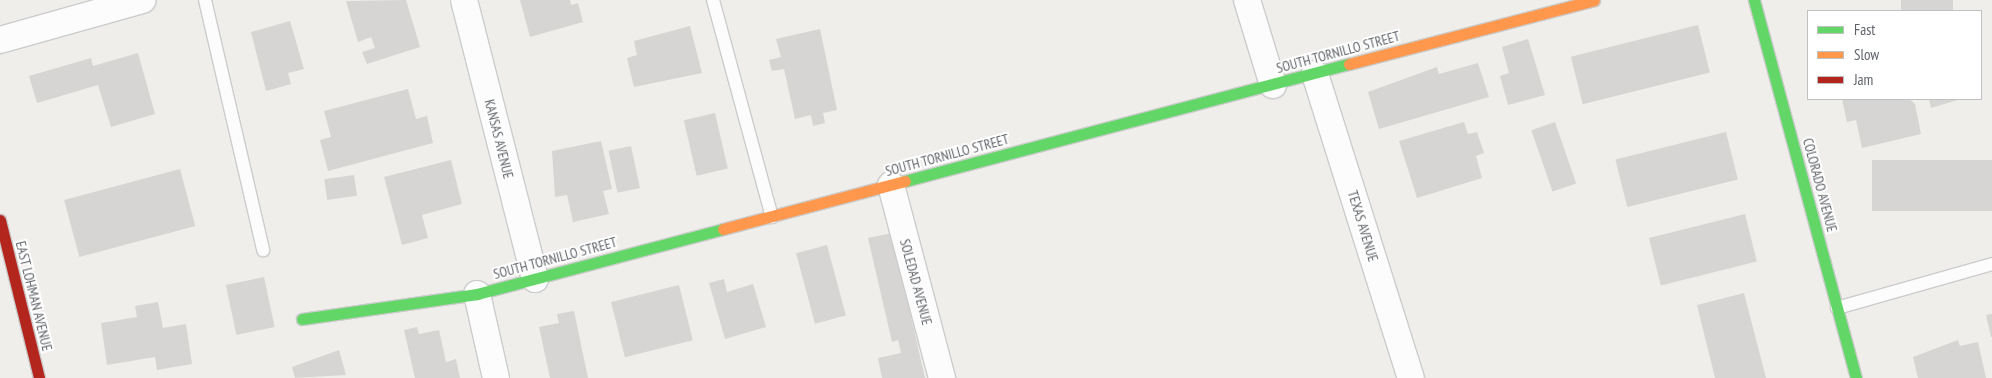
<!DOCTYPE html>
<style>
body{margin:0}
#map{position:relative;width:1992px;height:378px;overflow:hidden;background:#efeeea;font-family:"PT Sans Narrow",sans-serif}
div>[style]{position:absolute}
[style*='--x']{left:calc(var(--x)*1px);top:calc(var(--y)*1px);width:calc(var(--w)*1px);rotate:calc(var(--a)*1deg)}
.building>*{inset:0;background:#d6d5d3;transform-origin:0 0}
.roads{filter:drop-shadow(1px 0 #cbcccc) drop-shadow(-1px 0 #cbcccc) drop-shadow(0 1px #cbcccc) drop-shadow(0 -1px #cbcccc)}
.lane>*{height:12px;margin:-6px;padding:0 6px;transform-origin:6px;border-radius:6px;background:#fdfcfc}
.street>*{height:26px;margin:-13px;padding:0 13px;transform-origin:13px;border-radius:13px;background:#fdfcfc}
.fast>*{height:11px;margin:-5.5px;padding:0 5.5px;transform-origin:5.5px;border-radius:5.5px;background:#63d668}
.slow>*{height:11px;margin:-5.5px;padding:0 5.5px;transform-origin:5.5px;border-radius:5.5px;background:#ff974d}
.jam>*{height:11px;margin:-5.5px;padding:0 5.5px;transform-origin:5.5px;border-radius:5.5px;background:#b3261e}
span{translate:-50% -50%;white-space:nowrap;text-align:center;line-height:1.15;-webkit-text-stroke:4px #fff;paint-order:stroke}
.street-label{font-size:14px;color:#5f6368}
.legend{position:absolute;left:1807px;top:10px;width:175px;height:90px;box-sizing:border-box;background:#fff;border:1px solid #bfc1c3;margin:0;padding:6px 9px;list-style:none;font-size:15px;color:#5f6368}
.legend li{display:flex;align-items:center;gap:10px;height:25px}
.legend b{width:25px;border:1px solid #bfc1c3}
</style>
<div id="map">
<div class="building">
<i style="clip-path:polygon(406px 0,420px 47px,367px 64px,362px 52px,375px 48px,371px 37px,358px 42px,346px 1px)"></i>
<i style="clip-path:polygon(520px 0,570px 0,571px 5px,578px 3px,583px 22px,530px 37px)"></i>
<i style="left:1901px;top:0;width:52px;height:11px"></i>
<i style="clip-path:polygon(290px 21px,304px 69px,288px 73px,291px 84px,266px 91px,251px 32px)"></i>
<i style="left:1698px;top:25px;width:49px;height:131px;rotate:76deg"></i>
<i style="clip-path:polygon(690px 26px,702px 73px,634px 87px,627px 58px,637px 55px,634px 41px)"></i>
<i style="clip-path:polygon(820px 29px,837px 110px,823px 113px,825px 123px,813px 126px,811px 115px,795px 119px,784px 69px,772px 71px,769px 60px,781px 57px,776px 39px)"></i>
<i style="clip-path:polygon(1528px 39px,1545px 95px,1508px 105px,1500px 76px,1509px 73px,1502px 47px)"></i>
<i style="clip-path:polygon(138px 53px,155px 114px,111px 127px,98px 85px,37px 103px,29px 76px,91px 58px,93px 66px)"></i>
<i style="clip-path:polygon(1478px 63px,1489px 97px,1379px 129px,1368px 92px,1437px 67px,1439px 74px)"></i>
<i style="clip-path:polygon(408px 89px,416px 119px,427px 116px,433px 143px,328px 171px,320px 140px,331px 137px,324px 111px)"></i>
<i style="clip-path:polygon(1842px 99px,1909px 99px,1915px 104px,1921px 134px,1862px 148px,1856px 120px,1847px 122px)"></i>
<i style="clip-path:polygon(1929px 99px,1961px 99px,1931px 108px)"></i>
<i style="left:715px;top:113px;width:57px;height:32px;rotate:77deg"></i>
<i style="clip-path:polygon(1464px 122px,1468px 134px,1477px 132px,1484px 153px,1476px 156px,1482px 178px,1417px 198px,1399px 141px)"></i>
<i style="left:1555px;top:122px;width:65px;height:25px;rotate:71deg"></i>
<i style="left:1726px;top:132px;width:49px;height:114px;rotate:76deg"></i>
<i style="clip-path:polygon(601px 141px,612px 189px,603px 191px,609px 214px,573px 222px,567px 195px,555px 197px,552px 151px)"></i>
<i style="left:631px;top:146px;width:43px;height:23px;rotate:78deg"></i>
<i style="clip-path:polygon(451px 160px,462px 204px,422px 215px,428px 238px,402px 245px,384px 177px)"></i>
<i style="left:1992px;top:160px;width:51px;height:120px;rotate:90deg"></i>
<i style="left:180px;top:169px;width:59px;height:120px;rotate:75deg"></i>
<i style="left:354px;top:175px;width:21px;height:30px;rotate:82deg"></i>
<i style="left:1745px;top:214px;width:49px;height:99px;rotate:76deg"></i>
<i style="clip-path:polygon(892px 233px,925px 378px,882px 378px,878px 358px,901px 353px,898px 340px,892px 342px,868px 238px)"></i>
<i style="left:827px;top:245px;width:73px;height:32px;rotate:75deg"></i>
<i style="left:264px;top:277px;width:51px;height:39px;rotate:78deg"></i>
<i style="clip-path:polygon(724px 279px,727px 292px,753px 284px,766px 327px,725px 339px,709px 283px)"></i>
<i style="left:679px;top:285px;width:57px;height:70px;rotate:76deg"></i>
<i style="clip-path:polygon(1744px 293px,1766px 378px,1715px 378px,1697px 305px)"></i>
<i style="clip-path:polygon(158px 302px,163px 328px,186px 324px,192px 364px,157px 370px,155px 357px,107px 365px,101px 323px,137px 317px,135px 306px)"></i>
<i style="clip-path:polygon(574px 311px,588px 378px,550px 378px,539px 327px,559px 323px,557px 314px)"></i>
<i style="clip-path:polygon(1992px 314px,1992px 337px,1991px 337px,1986px 315px)"></i>
<i style="clip-path:polygon(417px 327px,419px 334px,439px 330px,446px 362px,456px 359px,460px 378px,415px 378px,404px 330px)"></i>
<i style="clip-path:polygon(1958px 340px,1960px 346px,1978px 342px,1986px 378px,1918px 378px,1913px 357px)"></i>
<i style="clip-path:polygon(339px 350px,346px 375px,295px 378px,292px 367px)"></i>
</div>
<div class="roads">
<div class="lane">
<i style="--x:205;--y:0;--w:257;--a:76.9"></i>
<i style="--x:713;--y:0;--w:225;--a:74.8"></i>
<i style="--x:1837;--y:308;--w:161;--a:-15.8"></i>
</div>
<div class="street">
<i style="--x:464;--y:0;--w:288;--a:75.7"></i>
<i style="--x:1247;--y:0;--w:89;--a:73"></i>
<i style="--x:0;--y:40;--w:148;--a:-15.7"></i>
<i style="--x:1315;--y:74;--w:319;--a:72.5"></i>
<i style="--x:891;--y:185;--w:200;--a:75.2"></i>
<i style="--x:477;--y:294;--w:86;--a:77.3"></i>
</div>
<div class="fast">
<i style="--x:1754;--y:0;--w:392;--a:74.9"></i>
<i style="--x:905;--y:181;--w:459;--a:-14.8"></i>
<i style="--x:302;--y:319;--w:177;--a:-8.1"></i>
<i style="--x:477;--y:294;--w:254;--a:-14.8"></i>
</div>
<div class="slow">
<i style="--x:1349;--y:64;--w:253;--a:-14.6"></i>
<i style="--x:723;--y:229;--w:188;--a:-14.8"></i>
</div>
<div class="jam">
<i style="--x:0;--y:220;--w:163;--a:76.1"></i>
</div>
</div>
<div class="street-label">
<span style="left:1338px;top:52px;rotate:-15deg">SOUTH TORNILLO STREET</span>
<span style="left:499px;top:139px;rotate:76deg">KANSAS AVENUE</span>
<span style="left:947px;top:155px;rotate:-15deg">SOUTH TORNILLO STREET</span>
<span style="left:1820px;top:185px;rotate:75deg">COLORADO AVENUE</span>
<span style="left:1363px;top:226px;rotate:73deg">TEXAS AVENUE</span>
<span style="left:555px;top:258px;rotate:-15deg">SOUTH TORNILLO STREET</span>
<span style="left:916px;top:282px;rotate:75deg">SOLEDAD AVENUE</span>
<span style="left:34px;top:296px;rotate:76deg">EAST LOHMAN AVENUE</span>
</div>
<ul class="legend">
<li><b style="height:6px;background:#63d668"></b>Fast</li>
<li><b style="height:6px;background:#ff974d"></b>Slow</li>
<li><b style="height:6px;background:#b3261e"></b>Jam</li>
</ul>
</div>
